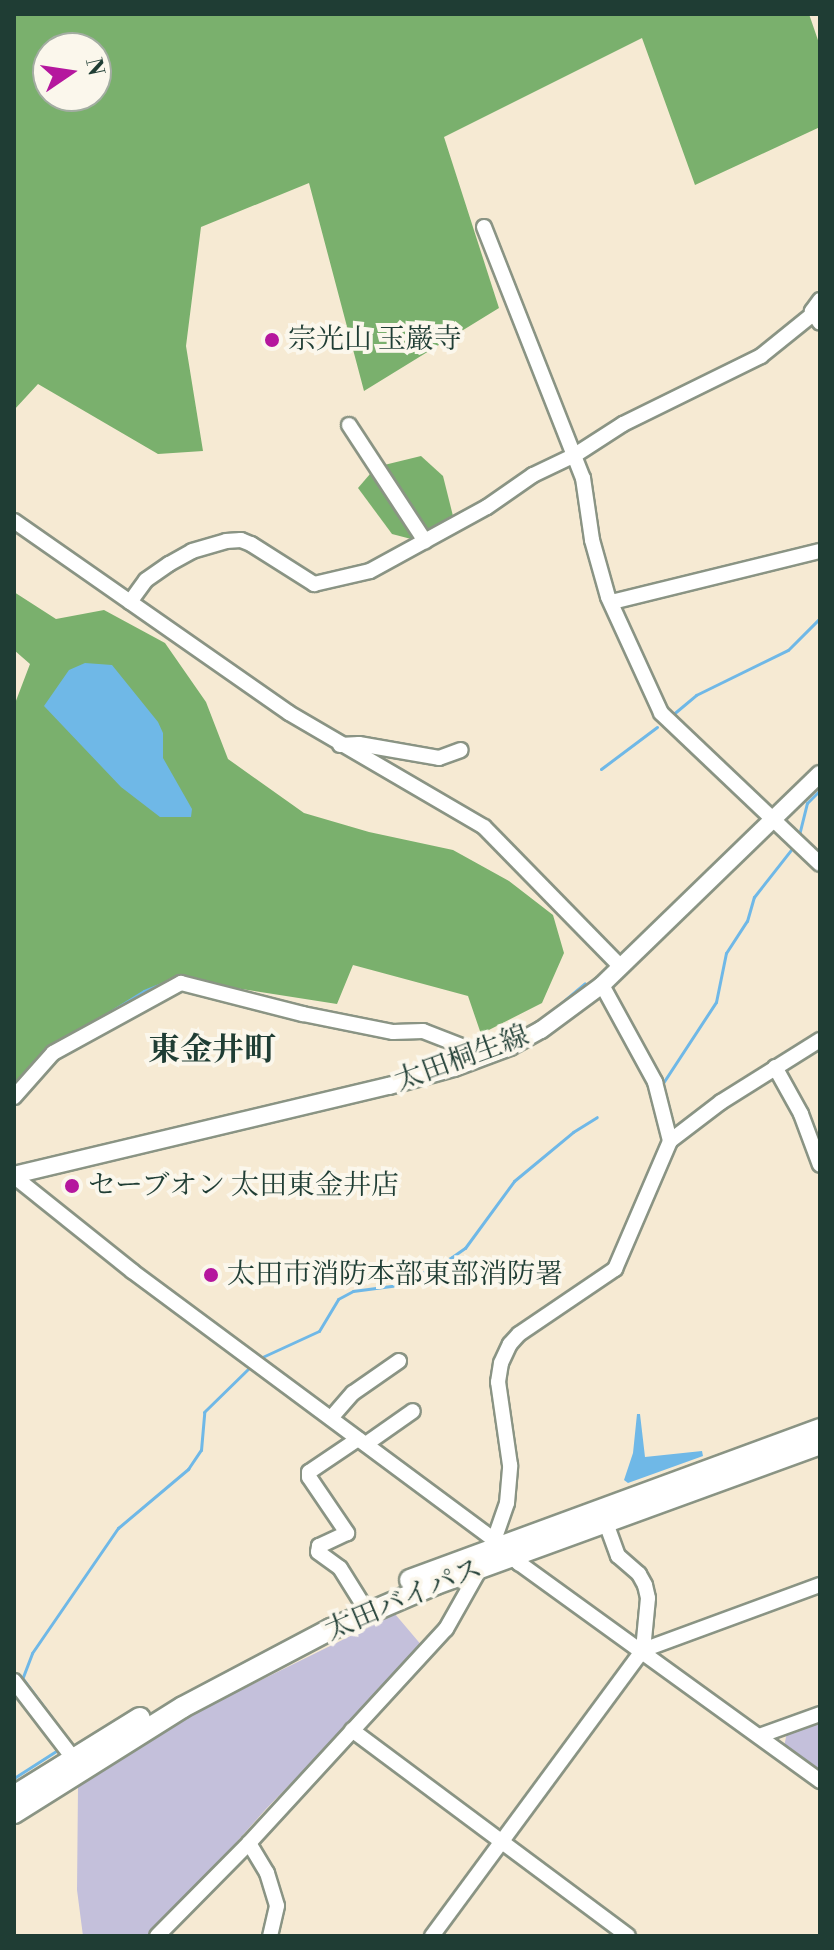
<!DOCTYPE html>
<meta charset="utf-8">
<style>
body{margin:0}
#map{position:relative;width:834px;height:1950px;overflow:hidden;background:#f6ead3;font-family:"Libre Bodoni","Noto Serif JP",serif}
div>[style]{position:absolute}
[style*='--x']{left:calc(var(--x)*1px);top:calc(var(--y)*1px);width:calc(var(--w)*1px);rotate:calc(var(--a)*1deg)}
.industrial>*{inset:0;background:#c4c0db}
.forest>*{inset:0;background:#7ab06d}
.water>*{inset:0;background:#6fb8e7}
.stream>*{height:3px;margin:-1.5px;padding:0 1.5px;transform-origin:1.5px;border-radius:1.5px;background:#6fb8e7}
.roads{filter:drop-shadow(2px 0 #8a9484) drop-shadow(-2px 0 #8a9484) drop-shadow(0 2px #8a9484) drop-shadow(0 -2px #8a9484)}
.minor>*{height:14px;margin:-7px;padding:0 7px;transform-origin:7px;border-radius:7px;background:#fff}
.major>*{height:16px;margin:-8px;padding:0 8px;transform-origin:8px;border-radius:8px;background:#fff}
.highway>*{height:20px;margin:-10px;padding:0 10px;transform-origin:10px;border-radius:10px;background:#fff}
.dots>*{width:22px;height:22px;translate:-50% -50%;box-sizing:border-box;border:4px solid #fbf7ec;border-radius:50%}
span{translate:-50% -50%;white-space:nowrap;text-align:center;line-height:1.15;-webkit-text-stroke:8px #fbf7ec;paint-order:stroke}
.poi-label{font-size:28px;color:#1f3d34}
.left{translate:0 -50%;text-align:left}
.street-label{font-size:28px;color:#1f3d34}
.quarter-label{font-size:32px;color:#1f3d34;font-weight:700}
.frame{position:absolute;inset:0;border:16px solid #1f3d34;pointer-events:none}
.north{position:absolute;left:32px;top:32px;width:80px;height:80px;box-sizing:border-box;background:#fbf7ec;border:2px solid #a3ada2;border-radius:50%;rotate:77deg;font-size:22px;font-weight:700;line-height:32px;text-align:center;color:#1f3d34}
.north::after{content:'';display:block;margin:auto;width:28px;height:36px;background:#b5179e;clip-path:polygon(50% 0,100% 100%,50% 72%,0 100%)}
</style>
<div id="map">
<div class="industrial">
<i style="clip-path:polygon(395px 1614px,423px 1647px,266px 1809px,175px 1911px,146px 1936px,83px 1936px,77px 1890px,78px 1786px,206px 1707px)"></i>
<i style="clip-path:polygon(820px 1720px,820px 1774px,784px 1747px,787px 1732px)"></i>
</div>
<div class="forest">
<i style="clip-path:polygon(evenodd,14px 14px,809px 14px,820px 46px,820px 127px,695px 185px,642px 38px,444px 137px,499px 308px,364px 391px,309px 183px,201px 227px,186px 346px,203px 451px,158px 454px,38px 384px,14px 410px,14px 14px,48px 48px,96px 48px,96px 96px,48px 96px,48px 48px)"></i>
<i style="clip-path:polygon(421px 456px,443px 476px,453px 516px,415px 540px,392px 534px,358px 488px,376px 467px)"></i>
<i style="clip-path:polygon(14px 592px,56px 619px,104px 610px,165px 643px,206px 702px,228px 759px,304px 813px,369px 832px,453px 850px,509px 881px,553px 915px,564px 953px,542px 1003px,481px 1034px,468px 996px,353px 965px,337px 1004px,171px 978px,50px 1049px,14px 1089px,14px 706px,30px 664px,14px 650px)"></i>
</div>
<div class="water">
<i style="clip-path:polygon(85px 663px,112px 665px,158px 722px,163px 733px,163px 758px,192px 809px,191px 817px,160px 817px,121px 787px,44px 706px,69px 670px)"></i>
<i style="clip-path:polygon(637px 1414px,640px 1414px,645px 1457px,702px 1451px,703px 1456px,628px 1483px,624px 1480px,633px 1453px)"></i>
</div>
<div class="stream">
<i style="--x:671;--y:716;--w:33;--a:-40"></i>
<i style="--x:696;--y:695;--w:102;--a:-26.1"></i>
<i style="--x:788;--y:650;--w:45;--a:-45"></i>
<i style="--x:601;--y:769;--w:70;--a:-36.9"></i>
<i style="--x:799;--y:835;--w:33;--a:-76"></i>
<i style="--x:807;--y:803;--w:18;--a:-45"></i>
<i style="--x:238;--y:990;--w:72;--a:14.4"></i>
<i style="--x:347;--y:1016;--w:52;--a:10"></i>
<i style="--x:81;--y:1030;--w:74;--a:-31.8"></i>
<i style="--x:144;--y:991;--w:35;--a:-22"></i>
<i style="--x:457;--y:1037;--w:27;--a:17"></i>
<i style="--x:483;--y:1045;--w:20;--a:-15"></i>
<i style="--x:502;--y:1040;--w:44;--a:-27.1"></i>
<i style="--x:541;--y:1020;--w:57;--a:-40.1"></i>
<i style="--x:661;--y:1086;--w:100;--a:-56.8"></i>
<i style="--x:716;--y:1002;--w:50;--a:-78.5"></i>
<i style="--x:726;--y:953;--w:38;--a:-57"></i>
<i style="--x:747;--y:921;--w:25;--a:-74"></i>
<i style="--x:754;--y:897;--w:65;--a:-51.9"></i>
<i style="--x:258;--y:1359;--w:67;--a:-24.7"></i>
<i style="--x:319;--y:1331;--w:37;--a:-59"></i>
<i style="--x:338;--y:1299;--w:17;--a:-28"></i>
<i style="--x:353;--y:1291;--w:46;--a:-7.4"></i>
<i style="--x:399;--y:1285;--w:60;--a:-27.8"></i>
<i style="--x:452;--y:1257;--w:16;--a:-35"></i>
<i style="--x:465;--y:1248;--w:83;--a:-53.8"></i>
<i style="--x:514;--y:1181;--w:77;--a:-39.7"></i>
<i style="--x:573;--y:1132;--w:28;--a:-32"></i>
<i style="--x:23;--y:1679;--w:79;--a:53.3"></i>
<i style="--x:21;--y:1682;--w:31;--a:-69"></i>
<i style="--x:32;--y:1653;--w:152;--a:-55.5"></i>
<i style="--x:118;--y:1528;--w:92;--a:-40.1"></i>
<i style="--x:188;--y:1469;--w:23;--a:-56"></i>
<i style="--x:201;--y:1450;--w:38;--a:-85"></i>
<i style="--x:204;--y:1412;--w:64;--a:-44.4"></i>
<i style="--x:14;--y:1778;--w:50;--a:-32.7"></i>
</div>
<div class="roads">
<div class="minor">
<i style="--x:484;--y:227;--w:270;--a:68.5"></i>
<i style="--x:583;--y:478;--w:63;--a:81.7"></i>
<i style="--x:592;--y:540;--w:59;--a:74.3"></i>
<i style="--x:608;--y:597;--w:128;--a:65.4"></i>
<i style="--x:661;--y:713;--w:219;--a:43.5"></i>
<i style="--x:820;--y:300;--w:14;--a:126"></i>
<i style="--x:812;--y:311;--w:14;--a:56"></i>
<i style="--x:349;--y:425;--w:139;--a:56.8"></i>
<i style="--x:14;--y:521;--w:335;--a:34.9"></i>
<i style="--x:289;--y:713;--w:226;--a:30.3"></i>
<i style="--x:484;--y:827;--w:196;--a:45.6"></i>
<i style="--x:130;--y:602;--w:27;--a:-54"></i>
<i style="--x:146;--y:580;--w:28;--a:-35"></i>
<i style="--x:169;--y:564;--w:26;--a:-29"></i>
<i style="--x:192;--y:551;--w:35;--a:-16"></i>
<i style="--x:226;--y:541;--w:15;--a:-4"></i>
<i style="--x:241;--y:540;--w:11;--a:22"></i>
<i style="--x:251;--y:544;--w:75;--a:32.4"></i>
<i style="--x:314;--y:584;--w:57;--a:-13.1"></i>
<i style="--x:370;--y:571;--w:133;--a:-28.7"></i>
<i style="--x:487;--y:507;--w:56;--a:-34.8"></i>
<i style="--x:533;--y:475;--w:47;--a:-25.5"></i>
<i style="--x:575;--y:455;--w:57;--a:-32.9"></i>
<i style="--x:623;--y:424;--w:154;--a:-26.2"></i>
<i style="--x:761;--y:356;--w:67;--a:-38.9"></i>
<i style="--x:612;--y:602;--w:214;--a:-13.8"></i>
<i style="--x:340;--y:745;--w:19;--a:-3"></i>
<i style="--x:359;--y:744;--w:81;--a:9.9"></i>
<i style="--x:439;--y:758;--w:23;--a:-20"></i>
<i style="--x:602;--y:985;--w:111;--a:61.3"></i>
<i style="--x:655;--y:1082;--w:61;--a:75.7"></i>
<i style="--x:775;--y:1067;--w:54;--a:61"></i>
<i style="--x:801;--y:1114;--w:54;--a:69.6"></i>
<i style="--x:14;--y:1097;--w:59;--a:-48.4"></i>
<i style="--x:53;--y:1053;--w:146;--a:-28.7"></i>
<i style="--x:181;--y:983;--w:126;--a:14.3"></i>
<i style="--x:303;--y:1014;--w:92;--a:11.3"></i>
<i style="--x:393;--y:1032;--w:30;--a:-2"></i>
<i style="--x:423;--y:1031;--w:69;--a:21.3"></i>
<i style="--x:16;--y:1178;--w:149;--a:38.7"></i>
<i style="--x:132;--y:1271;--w:452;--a:36.6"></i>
<i style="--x:495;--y:1541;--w:33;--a:43"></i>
<i style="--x:519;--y:1563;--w:372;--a:35.9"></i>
<i style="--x:331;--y:1418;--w:33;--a:-49"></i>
<i style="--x:353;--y:1393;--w:56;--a:-34.8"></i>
<i style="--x:358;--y:1439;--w:59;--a:146"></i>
<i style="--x:309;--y:1472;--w:5;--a:90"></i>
<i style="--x:309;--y:1477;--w:68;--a:55.8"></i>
<i style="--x:347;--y:1533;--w:31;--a:155"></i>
<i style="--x:319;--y:1546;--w:6;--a:99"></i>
<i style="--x:318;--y:1552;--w:27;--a:36"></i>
<i style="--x:340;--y:1568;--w:39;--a:58"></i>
<i style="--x:366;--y:1444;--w:57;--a:-35.1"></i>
<i style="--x:643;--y:1650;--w:189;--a:-20.2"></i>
<i style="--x:14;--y:1681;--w:97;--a:52.5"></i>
<i style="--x:352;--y:1730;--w:344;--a:36.7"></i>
<i style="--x:759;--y:1736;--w:65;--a:-19.8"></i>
<i style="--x:249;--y:1843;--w:35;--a:59"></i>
<i style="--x:267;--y:1873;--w:34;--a:73"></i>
<i style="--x:277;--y:1906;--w:31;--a:103"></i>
<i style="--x:157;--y:1936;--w:131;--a:-45.3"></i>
<i style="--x:249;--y:1843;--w:291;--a:-47.4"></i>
<i style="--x:446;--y:1629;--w:92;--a:-60.6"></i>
<i style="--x:491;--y:1549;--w:49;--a:-70.8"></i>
<i style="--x:507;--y:1503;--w:38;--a:-85"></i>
<i style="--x:510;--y:1465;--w:84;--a:-98.2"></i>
<i style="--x:498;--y:1382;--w:19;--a:-81"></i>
<i style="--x:501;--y:1363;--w:21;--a:-65"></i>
<i style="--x:510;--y:1344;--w:13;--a:-48"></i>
<i style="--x:519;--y:1334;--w:116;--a:-34.1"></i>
<i style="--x:615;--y:1269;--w:139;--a:-66.7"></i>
<i style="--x:670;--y:1141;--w:64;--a:-37.4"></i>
<i style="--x:721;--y:1102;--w:117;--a:-32.1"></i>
<i style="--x:432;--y:1936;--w:355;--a:-53.6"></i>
<i style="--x:643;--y:1650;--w:52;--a:-84.5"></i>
<i style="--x:648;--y:1598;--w:13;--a:-103"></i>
<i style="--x:645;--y:1585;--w:13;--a:-119"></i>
<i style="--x:639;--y:1574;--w:28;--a:-139"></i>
<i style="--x:618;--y:1556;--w:37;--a:-110"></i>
</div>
<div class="major">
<i style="--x:14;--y:1175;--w:385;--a:-13.4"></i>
<i style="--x:389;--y:1086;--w:67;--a:-15.5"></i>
<i style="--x:454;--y:1068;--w:60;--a:-20.6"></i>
<i style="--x:510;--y:1047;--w:35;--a:-29"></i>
<i style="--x:541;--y:1030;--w:76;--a:-36.4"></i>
<i style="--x:602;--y:985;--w:303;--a:-44.1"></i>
</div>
<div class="highway">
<i style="--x:410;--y:1580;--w:437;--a:-20.2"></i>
<i style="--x:14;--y:1796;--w:148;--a:-31.8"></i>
<i style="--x:14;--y:1813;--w:199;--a:-32.1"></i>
<i style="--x:183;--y:1707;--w:167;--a:-27.8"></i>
<i style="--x:331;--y:1629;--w:114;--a:-23.2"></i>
<i style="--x:436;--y:1584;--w:409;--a:-20"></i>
</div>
</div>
<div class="dots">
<i style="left:272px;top:340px;background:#b5179e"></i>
<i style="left:72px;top:1186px;background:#b5179e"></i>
<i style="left:211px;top:1275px;background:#b5179e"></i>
</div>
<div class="poi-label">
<span class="left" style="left:288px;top:340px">宗光山 玉巌寺</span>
<span class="left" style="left:88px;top:1186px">セーブオン 太田東金井店</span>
<span class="left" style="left:227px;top:1275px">太田市消防本部東部消防署</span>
</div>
<div class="street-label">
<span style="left:462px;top:1059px;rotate:-20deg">太田桐生線</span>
<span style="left:404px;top:1600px;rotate:-23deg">太田バイパス</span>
</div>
<div class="quarter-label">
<span style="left:212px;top:1050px">東金井町</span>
</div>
<div class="frame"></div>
<div class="north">N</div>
</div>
